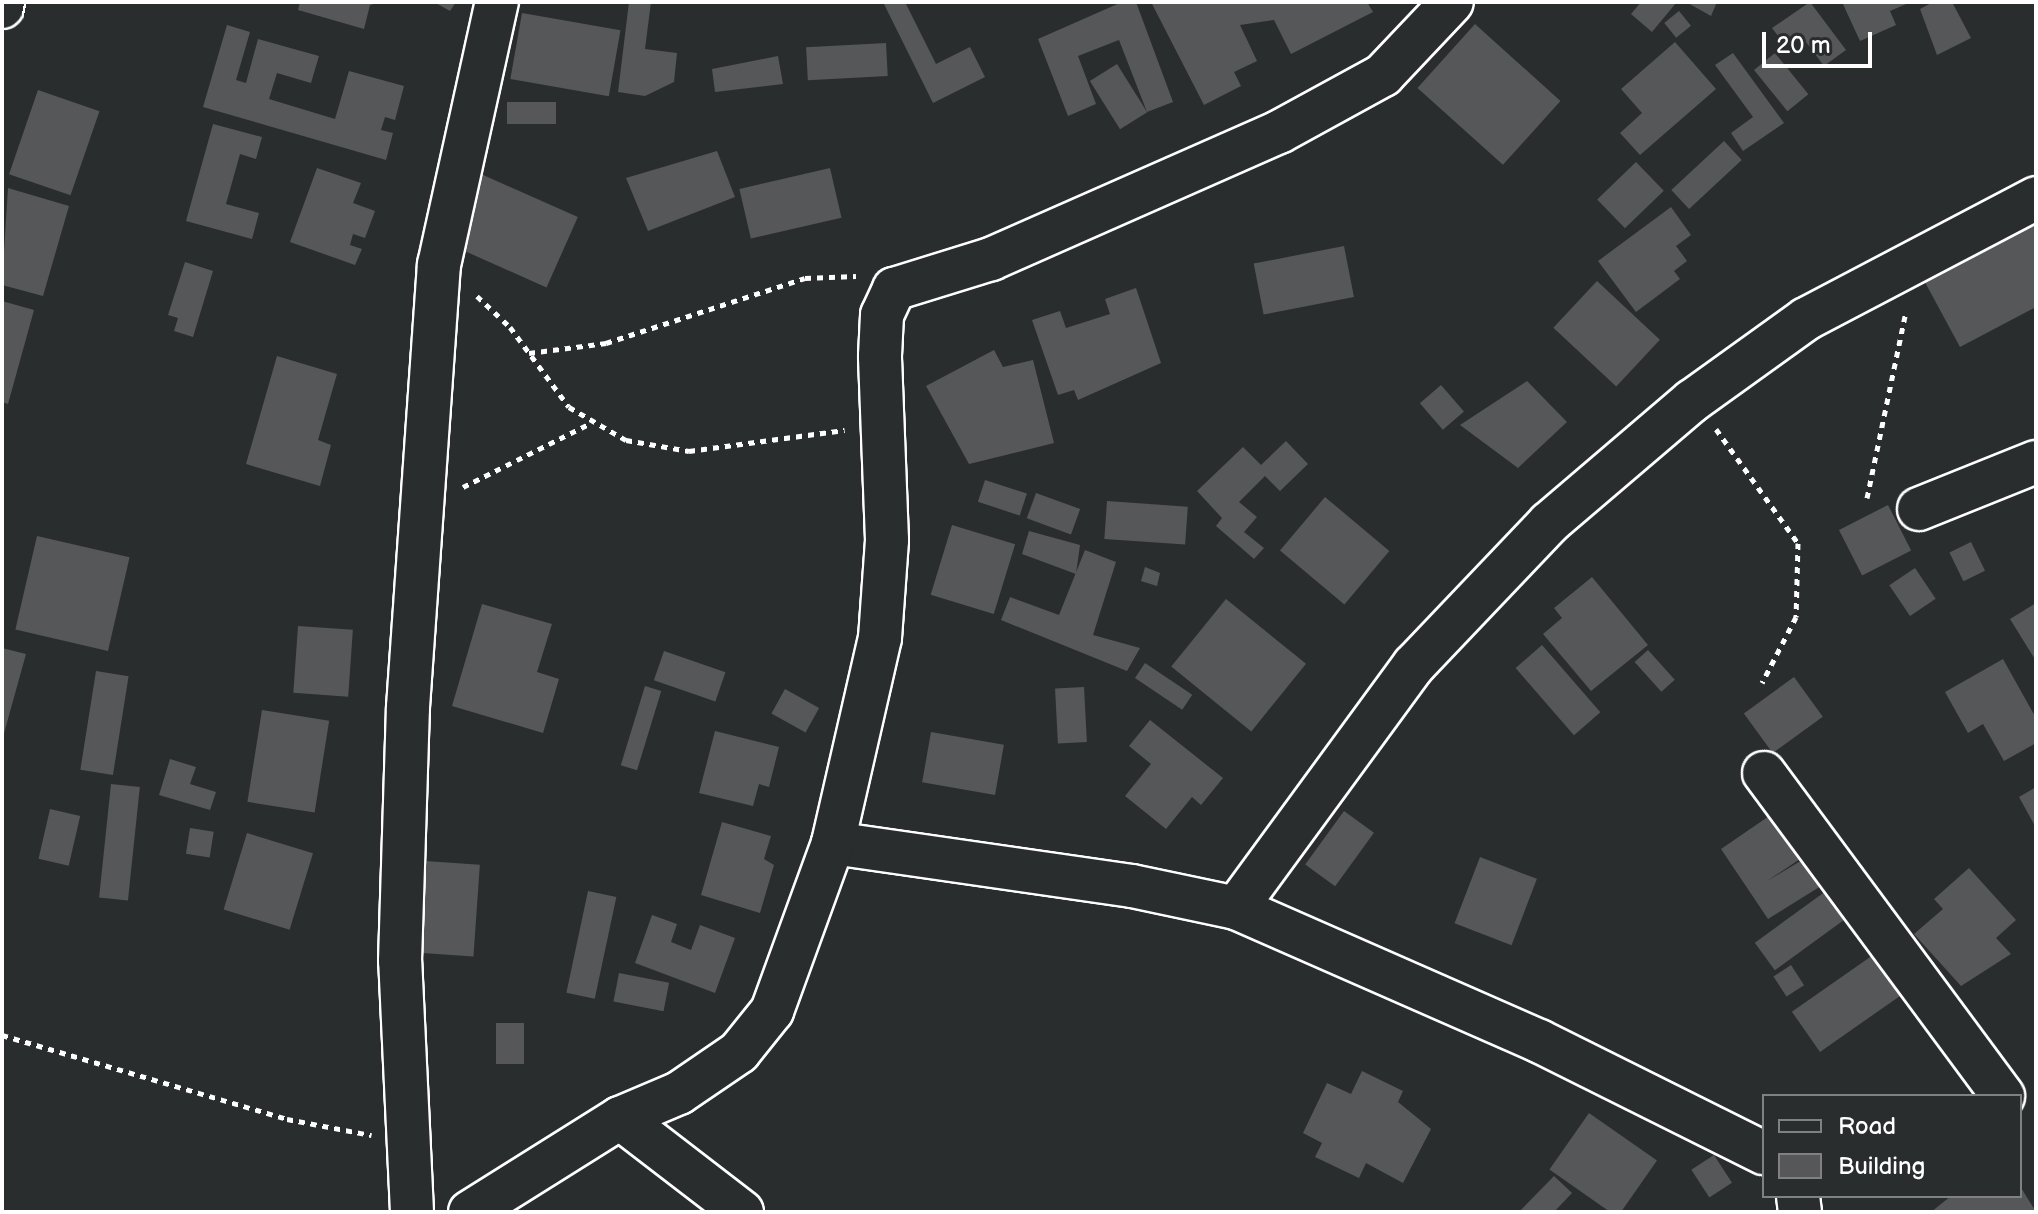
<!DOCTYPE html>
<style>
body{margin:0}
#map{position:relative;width:2038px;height:1214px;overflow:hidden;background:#2a2d2e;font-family:"Balsamiq Sans",sans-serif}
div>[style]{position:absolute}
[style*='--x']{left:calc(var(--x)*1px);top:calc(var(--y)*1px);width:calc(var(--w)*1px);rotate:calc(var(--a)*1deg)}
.building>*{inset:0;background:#555758;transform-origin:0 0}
.path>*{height:5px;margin-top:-2.5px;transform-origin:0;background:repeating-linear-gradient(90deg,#fff 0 6px,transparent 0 12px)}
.roads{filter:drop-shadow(2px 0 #fff) drop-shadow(-2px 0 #fff) drop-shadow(0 2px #fff) drop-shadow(0 -2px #fff)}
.minor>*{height:42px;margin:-21px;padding:0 21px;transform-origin:21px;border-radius:21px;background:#2a2d2e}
span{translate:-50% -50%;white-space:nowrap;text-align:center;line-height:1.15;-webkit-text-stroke:8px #2a2d2e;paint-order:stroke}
.frame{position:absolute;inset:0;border:4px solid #fff;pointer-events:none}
.legend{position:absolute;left:1762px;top:1094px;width:260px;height:104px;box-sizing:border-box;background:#2a2d2e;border:2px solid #7f8182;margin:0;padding:10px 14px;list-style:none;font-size:24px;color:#fff}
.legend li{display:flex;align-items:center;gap:16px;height:40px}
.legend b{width:40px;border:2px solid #7f8182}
.scale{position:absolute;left:1762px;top:32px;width:110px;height:36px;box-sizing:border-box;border:4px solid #fff;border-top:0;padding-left:10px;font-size:24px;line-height:28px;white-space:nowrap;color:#fff;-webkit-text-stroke:6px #2a2d2e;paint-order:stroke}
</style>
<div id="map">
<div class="building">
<i style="clip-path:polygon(300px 2px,381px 2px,370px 5px,364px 29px,298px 10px)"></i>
<i style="clip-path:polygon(434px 2px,456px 2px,450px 11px)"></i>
<i style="clip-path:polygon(629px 2px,651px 2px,645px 49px,677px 53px,674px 82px,645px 96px,618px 92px)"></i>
<i style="clip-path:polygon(883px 2px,905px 2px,936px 64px,970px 47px,985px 77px,933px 103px)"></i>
<i style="clip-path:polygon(1122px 2px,1136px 2px,1173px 102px,1147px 112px,1119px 40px,1078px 56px,1096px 104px,1068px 116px,1038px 39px)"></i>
<i style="clip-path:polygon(1151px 2px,1367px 2px,1373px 12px,1291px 54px,1274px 20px,1240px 25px,1257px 61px,1234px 72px,1241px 86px,1204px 105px)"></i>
<i style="clip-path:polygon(1641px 2px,1675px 2px,1676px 3px,1652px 32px,1631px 14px)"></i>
<i style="clip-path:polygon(1686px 2px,1717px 2px,1711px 16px)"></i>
<i style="clip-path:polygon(1810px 2px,1846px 50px,1824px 66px,1800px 34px,1785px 45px,1772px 28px)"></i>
<i style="clip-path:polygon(1842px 2px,1911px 2px,1890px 11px,1896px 25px,1860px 41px)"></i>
<i style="clip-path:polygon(1933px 2px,1952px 2px,1971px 38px,1937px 55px,1920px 9px)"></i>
<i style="left:1679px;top:11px;width:19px;height:19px;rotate:51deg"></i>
<i style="left:522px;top:13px;width:100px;height:67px;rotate:10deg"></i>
<i style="left:1475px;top:24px;width:115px;height:86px;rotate:42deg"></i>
<i style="clip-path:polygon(227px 25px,250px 32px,236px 80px,246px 83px,258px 39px,319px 56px,311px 83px,277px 73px,269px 99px,335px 119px,349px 71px,404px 86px,395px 120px,385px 117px,381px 130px,393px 133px,386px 160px,203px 107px)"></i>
<i style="clip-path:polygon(1675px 42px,1716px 89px,1640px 155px,1620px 133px,1642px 113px,1621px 89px)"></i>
<i style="left:886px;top:43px;width:33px;height:80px;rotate:87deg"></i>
<i style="clip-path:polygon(1733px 53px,1784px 123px,1743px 151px,1731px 133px,1753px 117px,1715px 65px)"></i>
<i style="left:1775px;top:53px;width:53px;height:27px;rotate:51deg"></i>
<i style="clip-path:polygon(778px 56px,783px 84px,715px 92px,712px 69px)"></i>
<i style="left:1117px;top:64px;width:57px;height:32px;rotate:58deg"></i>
<i style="left:38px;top:90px;width:65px;height:89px;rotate:19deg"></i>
<i style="left:507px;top:102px;width:49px;height:22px"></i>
<i style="clip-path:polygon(213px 124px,262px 137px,256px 159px,240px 154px,226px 204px,259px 213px,252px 239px,186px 221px)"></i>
<i style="left:1724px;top:141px;width:26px;height:72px;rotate:47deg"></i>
<i style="clip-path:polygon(717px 151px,735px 197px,648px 231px,626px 178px)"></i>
<i style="left:1636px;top:162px;width:40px;height:54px;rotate:46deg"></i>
<i style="clip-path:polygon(317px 168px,361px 183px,353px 203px,375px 211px,365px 238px,353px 234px,350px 245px,362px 249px,355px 265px,290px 242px)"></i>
<i style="left:830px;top:168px;width:51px;height:93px;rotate:77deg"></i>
<i style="left:481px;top:174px;width:106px;height:77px;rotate:24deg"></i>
<i style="clip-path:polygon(8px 188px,69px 206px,43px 296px,2px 285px)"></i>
<i style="clip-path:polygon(1671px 207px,1691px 235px,1676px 246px,1687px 261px,1674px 271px,1680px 279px,1636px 312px,1598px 261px)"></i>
<i style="clip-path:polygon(2036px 212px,2036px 307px,1960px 347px,1920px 273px)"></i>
<i style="left:1344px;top:246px;width:52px;height:92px;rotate:79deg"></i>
<i style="clip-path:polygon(185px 262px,213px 271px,193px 337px,174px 331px,178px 318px,168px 315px)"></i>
<i style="left:1597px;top:281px;width:86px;height:64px;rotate:43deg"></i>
<i style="clip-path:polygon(1136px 288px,1161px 363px,1078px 400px,1074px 390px,1058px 395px,1032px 320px,1060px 311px,1066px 328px,1110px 314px,1105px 299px)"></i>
<i style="clip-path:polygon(2px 301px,34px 310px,8px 404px,2px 402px)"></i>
<i style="clip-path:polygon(994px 350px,1003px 367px,1033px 360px,1054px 443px,969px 464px,926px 386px)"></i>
<i style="clip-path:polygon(277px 356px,337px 374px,318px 440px,331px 445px,320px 486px,246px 464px)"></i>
<i style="clip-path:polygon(1527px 381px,1567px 422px,1518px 468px,1460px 425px)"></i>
<i style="left:1441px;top:385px;width:35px;height:28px;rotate:49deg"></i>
<i style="clip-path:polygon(1286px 441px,1308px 464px,1280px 491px,1265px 476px,1239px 502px,1257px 517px,1244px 532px,1264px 548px,1254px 559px,1216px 526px,1222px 518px,1197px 491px,1243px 447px,1261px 465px)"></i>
<i style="left:985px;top:480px;width:44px;height:23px;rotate:18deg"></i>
<i style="left:1036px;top:493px;width:47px;height:27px;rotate:20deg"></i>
<i style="left:1325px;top:497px;width:84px;height:70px;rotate:40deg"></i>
<i style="left:1107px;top:501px;width:81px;height:38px;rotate:4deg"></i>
<i style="left:1888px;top:505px;width:51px;height:55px;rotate:63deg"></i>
<i style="left:952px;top:525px;width:66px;height:73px;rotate:17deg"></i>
<i style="clip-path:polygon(1029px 531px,1080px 545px,1076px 574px,1022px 554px)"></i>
<i style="left:37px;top:536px;width:95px;height:96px;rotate:13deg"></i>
<i style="left:1971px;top:542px;width:32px;height:24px;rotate:64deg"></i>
<i style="clip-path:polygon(1085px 550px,1116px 562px,1093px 635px,1140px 648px,1127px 671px,1001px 620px,1010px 597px,1059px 615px)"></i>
<i style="clip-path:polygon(1145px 567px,1160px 573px,1157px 586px,1141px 581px)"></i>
<i style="left:1915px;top:568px;width:37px;height:31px;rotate:56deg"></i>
<i style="clip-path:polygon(1592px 577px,1648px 645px,1591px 691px,1543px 634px,1562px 618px,1554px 608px)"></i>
<i style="left:1226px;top:599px;width:103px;height:87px;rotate:39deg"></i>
<i style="clip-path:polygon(2036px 603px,2036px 661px,2010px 619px)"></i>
<i style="clip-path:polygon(482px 604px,552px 624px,537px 672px,559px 679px,543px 733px,452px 706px)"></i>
<i style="left:298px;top:626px;width:55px;height:67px;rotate:4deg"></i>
<i style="left:1542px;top:645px;width:89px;height:35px;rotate:49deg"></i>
<i style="clip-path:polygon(2px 648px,26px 654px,3px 737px,2px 737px)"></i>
<i style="left:1648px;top:650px;width:40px;height:18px;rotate:48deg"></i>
<i style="left:664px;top:651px;width:65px;height:31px;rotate:19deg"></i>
<i style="clip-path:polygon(2003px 659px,2036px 718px,2036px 743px,2004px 761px,1983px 724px,1968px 733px,1945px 692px)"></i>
<i style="left:1145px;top:663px;width:57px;height:18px;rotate:34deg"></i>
<i style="left:96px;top:671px;width:33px;height:100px;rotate:9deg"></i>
<i style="left:1794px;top:677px;width:49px;height:62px;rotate:54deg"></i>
<i style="left:645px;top:686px;width:17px;height:83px;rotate:17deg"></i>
<i style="left:1084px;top:687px;width:55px;height:29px;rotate:87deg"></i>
<i style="left:785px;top:689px;width:39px;height:28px;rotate:29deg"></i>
<i style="left:262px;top:710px;width:68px;height:93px;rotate:9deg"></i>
<i style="clip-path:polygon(1150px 720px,1223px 778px,1201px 805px,1192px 797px,1166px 829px,1125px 796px,1151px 764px,1129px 746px)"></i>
<i style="clip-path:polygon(715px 731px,779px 747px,769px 787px,759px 784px,753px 806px,699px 793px)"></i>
<i style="left:931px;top:732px;width:74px;height:51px;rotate:10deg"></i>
<i style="clip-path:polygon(170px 759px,196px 767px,190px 784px,216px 792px,210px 810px,159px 795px)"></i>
<i style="left:111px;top:784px;width:29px;height:114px;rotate:6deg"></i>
<i style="clip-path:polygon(2036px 787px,2036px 828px,2019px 797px)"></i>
<i style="left:50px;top:809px;width:31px;height:51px;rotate:13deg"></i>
<i style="left:1344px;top:811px;width:37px;height:66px;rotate:36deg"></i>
<i style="clip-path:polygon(1775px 812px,1806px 855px,1767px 881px,1804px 859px,1821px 886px,1768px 919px,1721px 849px)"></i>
<i style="clip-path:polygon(722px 822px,771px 836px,764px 859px,774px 865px,760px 913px,701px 895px)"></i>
<i style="left:190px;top:828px;width:24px;height:26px;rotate:9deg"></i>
<i style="left:247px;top:833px;width:69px;height:80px;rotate:17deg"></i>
<i style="left:1480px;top:857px;width:61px;height:71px;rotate:21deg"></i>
<i style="left:425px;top:861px;width:55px;height:92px;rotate:4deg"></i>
<i style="clip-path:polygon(1969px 868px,2016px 920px,1996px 938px,2011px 954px,1961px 986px,1914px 934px,1943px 909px,1934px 899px)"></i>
<i style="left:588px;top:891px;width:29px;height:104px;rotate:12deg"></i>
<i style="left:1826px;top:891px;width:34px;height:88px;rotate:54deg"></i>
<i style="clip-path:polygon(652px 915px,677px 924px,671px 942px,691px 950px,700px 925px,735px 938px,715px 993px,635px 963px)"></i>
<i style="left:1873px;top:955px;width:49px;height:99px;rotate:55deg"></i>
<i style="left:1791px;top:965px;width:24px;height:21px;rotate:57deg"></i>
<i style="left:619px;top:973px;width:51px;height:29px;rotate:11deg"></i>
<i style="left:496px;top:1023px;width:28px;height:41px"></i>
<i style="clip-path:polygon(1362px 1071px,1403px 1091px,1398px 1102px,1431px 1129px,1403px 1183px,1366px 1163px,1359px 1178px,1315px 1157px,1322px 1143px,1303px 1133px,1327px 1083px,1351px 1094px)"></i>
<i style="left:1589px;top:1113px;width:83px;height:69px;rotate:35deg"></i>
<i style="left:1714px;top:1155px;width:33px;height:27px;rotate:57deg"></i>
<i style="clip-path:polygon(1554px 1176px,1572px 1193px,1554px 1212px,1519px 1212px)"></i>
<i style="clip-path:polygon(2020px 1186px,2036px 1212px,1931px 1212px,1951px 1196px,2020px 1196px)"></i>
</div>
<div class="path">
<i style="--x:477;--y:296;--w:45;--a:43.2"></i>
<i style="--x:510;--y:327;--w:99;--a:53.6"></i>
<i style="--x:569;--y:407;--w:66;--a:30.1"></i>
<i style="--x:626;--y:440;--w:64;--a:9.9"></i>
<i style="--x:689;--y:451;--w:157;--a:-7.7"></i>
<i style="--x:529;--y:353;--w:78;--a:-7.4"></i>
<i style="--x:606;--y:343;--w:209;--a:-18.1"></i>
<i style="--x:805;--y:278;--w:51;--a:-2.2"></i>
<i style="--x:1716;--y:429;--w:140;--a:54.3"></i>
<i style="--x:1798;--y:543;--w:74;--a:91.5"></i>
<i style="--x:1796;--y:617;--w:74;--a:117.3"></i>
<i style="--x:463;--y:487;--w:143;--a:-26.6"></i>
<i style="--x:1867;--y:498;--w:190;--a:-78.2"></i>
<i style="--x:2;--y:1035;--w:297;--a:16.4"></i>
<i style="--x:287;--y:1119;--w:86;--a:10.8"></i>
</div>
<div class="roads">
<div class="minor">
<i style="--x:2;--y:7;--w:5;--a:-79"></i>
<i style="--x:1919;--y:509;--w:126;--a:-21.9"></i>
<i style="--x:1764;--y:773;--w:402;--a:53.5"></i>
<i style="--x:833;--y:843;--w:302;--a:8.2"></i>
<i style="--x:1132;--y:886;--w:106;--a:11.9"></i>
<i style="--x:1236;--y:908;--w:331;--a:23.7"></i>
<i style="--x:1539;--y:1041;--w:251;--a:26.5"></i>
<i style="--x:1236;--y:908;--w:301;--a:-53.8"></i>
<i style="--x:1414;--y:665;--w:196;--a:-46.4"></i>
<i style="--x:1549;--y:523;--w:188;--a:-40.5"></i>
<i style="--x:1692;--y:401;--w:140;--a:-35.7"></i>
<i style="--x:1806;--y:319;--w:260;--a:-27.7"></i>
<i style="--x:620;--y:1118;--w:154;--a:37.6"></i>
<i style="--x:1798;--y:1196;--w:16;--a:83"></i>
<i style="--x:412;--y:1212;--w:251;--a:-92.7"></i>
<i style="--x:400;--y:961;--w:254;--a:-88.2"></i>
<i style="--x:408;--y:707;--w:443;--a:-86"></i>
<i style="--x:439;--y:265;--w:269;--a:-77.6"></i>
<i style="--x:470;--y:1212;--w:177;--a:-32.1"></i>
<i style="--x:620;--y:1118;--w:64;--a:-23"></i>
<i style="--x:679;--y:1093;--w:73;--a:-34.3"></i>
<i style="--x:739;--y:1052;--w:53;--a:-51.2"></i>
<i style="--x:772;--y:1011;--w:179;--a:-70"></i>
<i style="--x:833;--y:843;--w:210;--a:-77.1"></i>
<i style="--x:880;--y:638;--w:98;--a:-85.9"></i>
<i style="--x:887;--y:540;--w:184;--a:-92.2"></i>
<i style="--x:880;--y:356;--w:41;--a:-87.2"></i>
<i style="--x:882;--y:315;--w:29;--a:-65"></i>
<i style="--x:894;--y:289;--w:102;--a:-17.2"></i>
<i style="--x:991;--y:259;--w:315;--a:-23.8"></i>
<i style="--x:1279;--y:132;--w:119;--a:-28.7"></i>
<i style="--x:1383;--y:75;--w:100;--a:-46.6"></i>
</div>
</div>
<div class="frame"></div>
<ul class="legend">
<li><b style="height:10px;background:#2a2d2e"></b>Road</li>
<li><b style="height:22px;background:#555758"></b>Building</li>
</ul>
<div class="scale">20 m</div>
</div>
